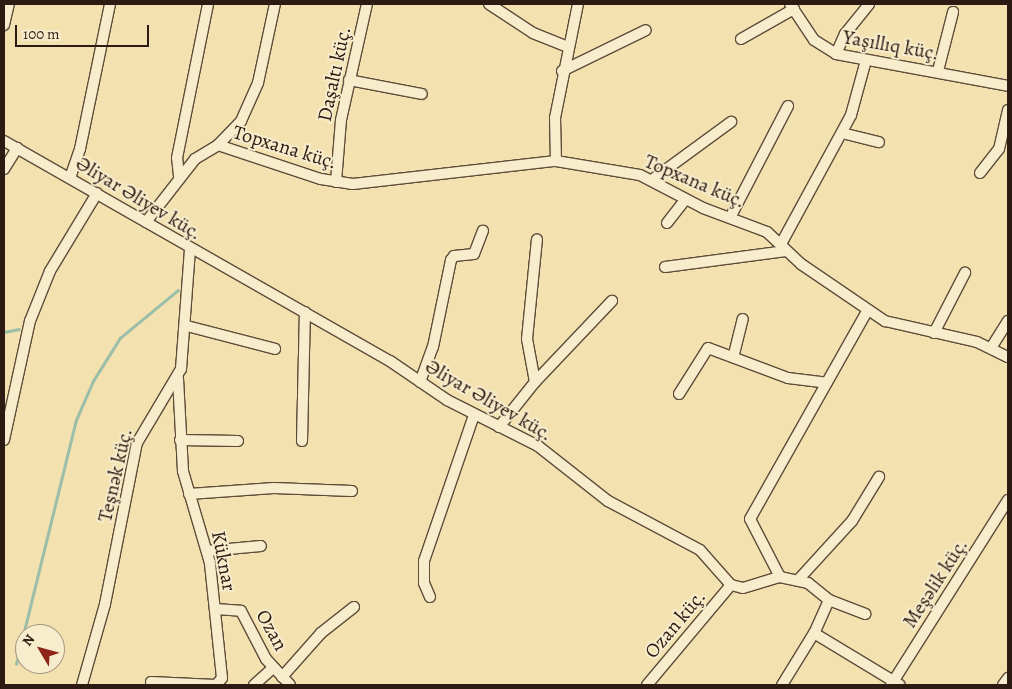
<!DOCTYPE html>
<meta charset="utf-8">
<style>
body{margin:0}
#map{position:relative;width:1012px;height:689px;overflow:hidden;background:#f3e2b0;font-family:Alegreya,serif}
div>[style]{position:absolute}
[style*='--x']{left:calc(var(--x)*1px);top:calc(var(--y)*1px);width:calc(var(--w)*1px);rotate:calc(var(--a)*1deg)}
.stream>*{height:2.5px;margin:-1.25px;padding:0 1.25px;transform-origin:1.25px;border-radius:1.25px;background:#9bbea9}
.roads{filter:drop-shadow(1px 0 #5e4c3a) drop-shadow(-1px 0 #5e4c3a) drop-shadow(0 1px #5e4c3a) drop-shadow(0 -1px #5e4c3a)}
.street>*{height:10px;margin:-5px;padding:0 5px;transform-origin:5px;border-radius:5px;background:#f7eccc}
span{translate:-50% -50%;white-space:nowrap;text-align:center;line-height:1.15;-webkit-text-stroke:4px #f7eccc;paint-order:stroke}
.street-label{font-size:20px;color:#2d1a13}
.frame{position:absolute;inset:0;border:5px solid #2d1a13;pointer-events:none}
.north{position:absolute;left:15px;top:624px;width:50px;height:50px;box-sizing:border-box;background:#f7eccc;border:1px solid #a69882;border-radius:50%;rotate:307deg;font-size:14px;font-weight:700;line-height:20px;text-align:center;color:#2d1a13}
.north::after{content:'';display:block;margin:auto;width:18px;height:22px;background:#8f2418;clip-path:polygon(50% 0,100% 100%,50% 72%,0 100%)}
.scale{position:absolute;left:15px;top:25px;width:134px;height:22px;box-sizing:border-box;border:2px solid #2d1a13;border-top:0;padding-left:6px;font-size:15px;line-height:18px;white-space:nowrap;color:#2d1a13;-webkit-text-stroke:4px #f7eccc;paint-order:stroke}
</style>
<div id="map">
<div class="stream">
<i style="--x:4;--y:332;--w:15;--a:-11"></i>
<i style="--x:16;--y:664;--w:251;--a:-76.2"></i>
<i style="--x:76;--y:420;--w:43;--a:-66.4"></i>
<i style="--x:93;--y:381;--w:51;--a:-57.9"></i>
<i style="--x:120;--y:338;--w:75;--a:-39.6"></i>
</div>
<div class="roads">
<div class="street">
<i style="--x:489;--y:4;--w:53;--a:33.4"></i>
<i style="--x:533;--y:33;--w:38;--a:22"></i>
<i style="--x:790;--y:4;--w:43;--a:56.3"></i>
<i style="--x:814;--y:40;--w:26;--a:32"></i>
<i style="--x:836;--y:54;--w:175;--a:10.5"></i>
<i style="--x:4;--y:25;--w:22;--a:-77"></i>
<i style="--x:741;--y:39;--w:61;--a:-29.5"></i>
<i style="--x:836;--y:54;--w:22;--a:-66"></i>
<i style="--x:845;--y:34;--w:38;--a:-51"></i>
<i style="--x:562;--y:71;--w:93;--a:-26"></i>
<i style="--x:938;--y:71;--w:61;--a:-75.7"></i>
<i style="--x:349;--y:80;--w:74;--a:10.9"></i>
<i style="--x:842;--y:133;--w:38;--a:14"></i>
<i style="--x:4;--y:141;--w:444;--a:29.7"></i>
<i style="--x:390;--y:361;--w:69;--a:34.4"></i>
<i style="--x:447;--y:400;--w:102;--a:26.8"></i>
<i style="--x:538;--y:446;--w:89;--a:38.2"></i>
<i style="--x:608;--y:501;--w:104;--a:28"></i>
<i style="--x:700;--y:550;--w:47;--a:48.5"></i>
<i style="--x:731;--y:585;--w:12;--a:14"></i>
<i style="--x:743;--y:588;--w:39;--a:-17"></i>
<i style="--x:780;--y:577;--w:29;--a:12"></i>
<i style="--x:808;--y:583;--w:27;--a:39"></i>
<i style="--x:829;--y:600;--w:36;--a:114"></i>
<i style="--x:814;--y:633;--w:100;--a:31.2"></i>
<i style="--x:218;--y:145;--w:108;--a:18.3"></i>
<i style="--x:321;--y:179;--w:32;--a:9"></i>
<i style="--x:353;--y:184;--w:204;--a:-6.5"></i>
<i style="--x:556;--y:161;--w:85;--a:9.5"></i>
<i style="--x:640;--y:175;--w:71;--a:27.6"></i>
<i style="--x:703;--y:208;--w:68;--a:20.6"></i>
<i style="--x:767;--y:232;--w:47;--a:43.3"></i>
<i style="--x:801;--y:264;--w:102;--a:34.2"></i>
<i style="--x:885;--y:321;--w:94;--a:12.9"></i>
<i style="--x:977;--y:342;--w:34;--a:26"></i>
<i style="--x:556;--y:161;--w:43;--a:-91.3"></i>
<i style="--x:555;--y:118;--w:116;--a:-78.6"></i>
<i style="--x:4;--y:169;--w:25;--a:-58"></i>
<i style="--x:980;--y:173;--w:31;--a:-52"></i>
<i style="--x:999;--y:149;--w:40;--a:-77"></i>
<i style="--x:179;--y:176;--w:18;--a:-96"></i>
<i style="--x:177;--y:158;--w:157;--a:-78.6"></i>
<i style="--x:70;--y:178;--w:31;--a:-71"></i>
<i style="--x:80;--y:149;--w:148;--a:-78.3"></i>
<i style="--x:653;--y:179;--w:97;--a:-36.2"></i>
<i style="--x:336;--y:182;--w:62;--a:-85.4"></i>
<i style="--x:341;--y:120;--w:119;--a:-77.4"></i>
<i style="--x:731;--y:216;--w:124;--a:-62.6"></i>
<i style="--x:146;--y:222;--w:80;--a:-52.1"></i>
<i style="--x:195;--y:159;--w:27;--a:-31"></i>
<i style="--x:218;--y:145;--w:33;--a:-46"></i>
<i style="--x:241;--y:121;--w:42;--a:-65.9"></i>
<i style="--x:258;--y:83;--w:81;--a:-77.9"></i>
<i style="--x:667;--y:223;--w:29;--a:-52"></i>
<i style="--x:781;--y:244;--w:147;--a:-61.5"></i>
<i style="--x:851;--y:115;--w:57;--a:-74.7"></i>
<i style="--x:665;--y:267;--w:122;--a:-7.5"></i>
<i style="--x:187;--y:326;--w:91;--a:14.6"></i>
<i style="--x:934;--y:333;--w:68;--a:-62.7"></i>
<i style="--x:991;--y:348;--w:32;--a:-58"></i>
<i style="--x:734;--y:354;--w:36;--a:-76"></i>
<i style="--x:420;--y:382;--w:37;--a:-70"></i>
<i style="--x:433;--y:347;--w:89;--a:-78.3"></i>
<i style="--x:451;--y:260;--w:5;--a:-53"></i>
<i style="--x:454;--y:256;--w:20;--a:-6"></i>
<i style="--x:474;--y:254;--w:25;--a:-69"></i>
<i style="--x:535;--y:382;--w:44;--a:-100.5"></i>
<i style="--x:527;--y:339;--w:100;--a:-84.3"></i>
<i style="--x:679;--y:394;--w:54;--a:-57.8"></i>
<i style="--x:708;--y:348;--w:85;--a:20.6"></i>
<i style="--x:788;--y:378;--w:39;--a:7"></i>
<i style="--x:499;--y:427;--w:58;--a:-51.3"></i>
<i style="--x:535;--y:382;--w:112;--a:-46.5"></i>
<i style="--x:4;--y:440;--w:122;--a:-77.7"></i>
<i style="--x:30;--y:321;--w:54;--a:-68.2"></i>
<i style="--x:50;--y:271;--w:91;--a:-58.9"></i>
<i style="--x:180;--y:440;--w:58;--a:1"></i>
<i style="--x:302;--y:441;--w:129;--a:-88.7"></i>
<i style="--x:189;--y:494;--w:85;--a:-4"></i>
<i style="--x:274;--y:488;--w:78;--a:2.2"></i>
<i style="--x:207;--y:551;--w:54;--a:-5.3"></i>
<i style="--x:780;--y:577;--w:65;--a:-117.3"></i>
<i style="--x:750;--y:519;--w:239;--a:-60.6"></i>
<i style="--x:799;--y:579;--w:79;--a:-47.6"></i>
<i style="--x:852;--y:521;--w:52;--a:-58.5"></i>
<i style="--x:430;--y:597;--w:15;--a:-113"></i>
<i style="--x:424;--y:583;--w:22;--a:-90"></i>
<i style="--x:424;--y:561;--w:154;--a:-71.1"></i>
<i style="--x:829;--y:600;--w:39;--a:21"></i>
<i style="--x:215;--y:609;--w:26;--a:4"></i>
<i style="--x:241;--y:611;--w:54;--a:62.5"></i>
<i style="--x:266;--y:659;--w:35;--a:47"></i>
<i style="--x:282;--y:677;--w:59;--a:-48.4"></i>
<i style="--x:321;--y:633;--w:42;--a:-38.2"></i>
<i style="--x:151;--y:682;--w:65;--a:2.6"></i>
<i style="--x:216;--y:685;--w:9;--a:-49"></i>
<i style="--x:222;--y:678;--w:116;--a:-96"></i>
<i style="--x:210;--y:563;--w:96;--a:-106.4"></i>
<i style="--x:183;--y:471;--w:93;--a:-93.1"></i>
<i style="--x:82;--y:685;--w:84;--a:-74.1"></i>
<i style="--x:105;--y:604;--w:164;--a:-78.8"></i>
<i style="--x:137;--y:443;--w:86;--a:-59.3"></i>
<i style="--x:181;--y:369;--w:119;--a:-85.7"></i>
<i style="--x:254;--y:685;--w:25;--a:-42"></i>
<i style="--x:647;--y:685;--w:131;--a:-50"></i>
<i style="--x:782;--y:685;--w:61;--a:-58.4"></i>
<i style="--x:891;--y:685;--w:219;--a:-57.7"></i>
<i style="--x:1003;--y:685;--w:9;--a:-54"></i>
</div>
</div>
<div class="street-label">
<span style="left:891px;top:45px;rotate:10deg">Yaşıllıq küç.</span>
<span style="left:334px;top:74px;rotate:-78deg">Daşaltı küç.</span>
<span style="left:285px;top:147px;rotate:17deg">Topxana küç.</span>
<span style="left:695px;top:181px;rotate:23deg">Topxana küç.</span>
<span style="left:139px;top:198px;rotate:31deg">Əliyar Əliyev küç.</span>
<span style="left:489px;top:400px;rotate:30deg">Əliyar Əliyev küç.</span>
<span style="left:115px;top:475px;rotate:-77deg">Teşnək küç.</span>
<span style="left:224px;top:561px;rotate:79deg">Küknar</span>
<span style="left:935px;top:583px;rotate:-57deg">Meşəlik küç.</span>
<span style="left:675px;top:624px;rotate:-50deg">Ozan küç.</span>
<span style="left:272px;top:630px;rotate:61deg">Ozan</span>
</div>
<div class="frame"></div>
<div class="north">N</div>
<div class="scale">100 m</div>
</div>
